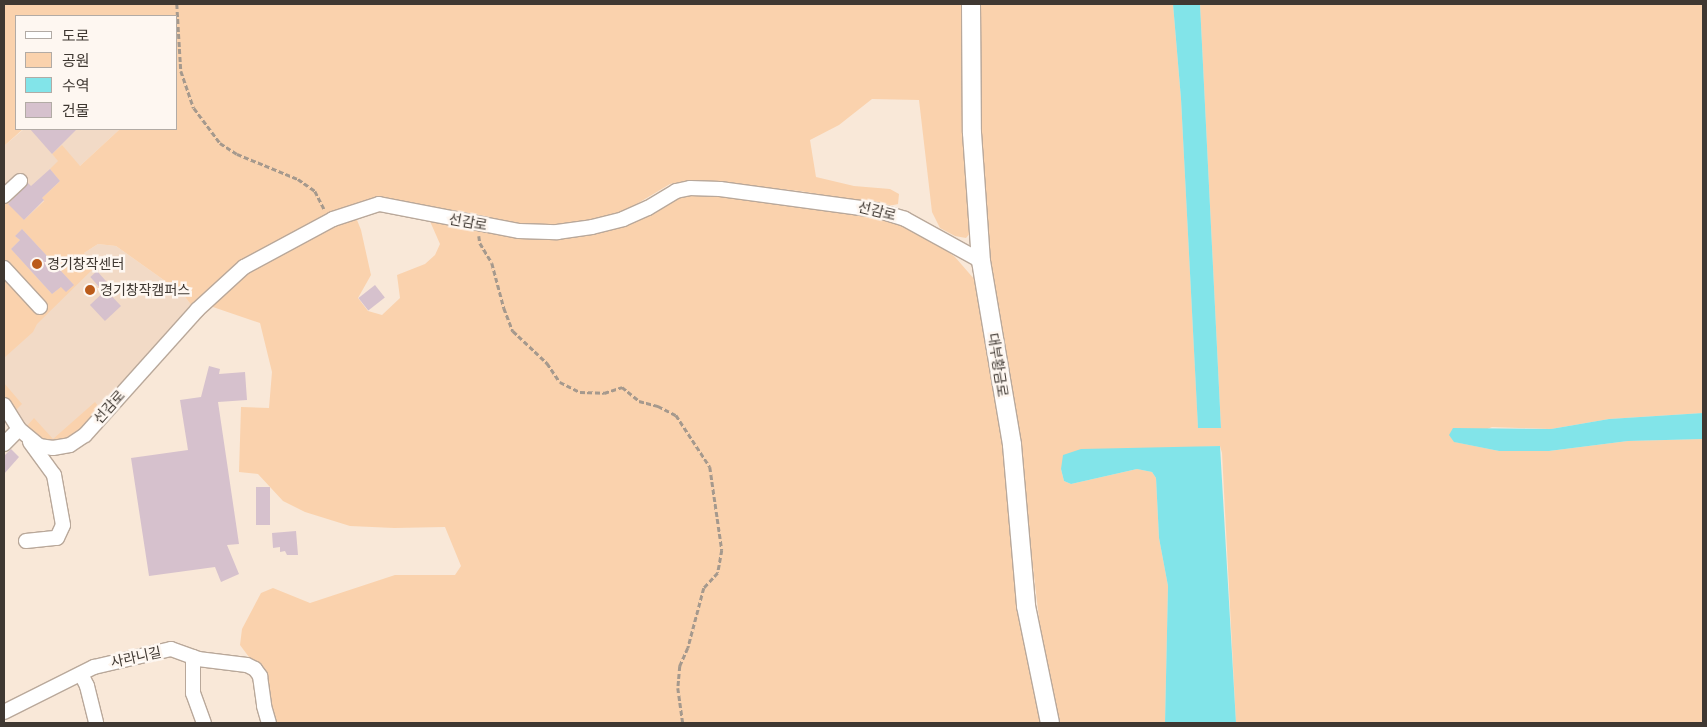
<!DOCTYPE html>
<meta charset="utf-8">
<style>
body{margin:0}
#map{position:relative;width:1707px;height:727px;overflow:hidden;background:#f9e8d8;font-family:"DejaVu Sans","Noto Sans KR",sans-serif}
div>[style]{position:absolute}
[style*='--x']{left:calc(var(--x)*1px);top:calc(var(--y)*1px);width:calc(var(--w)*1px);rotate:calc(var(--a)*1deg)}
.built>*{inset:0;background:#f2dac6}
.green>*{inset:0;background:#fad2ad}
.water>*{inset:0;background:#82e4e9}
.building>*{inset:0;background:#d6c1cd;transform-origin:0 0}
.path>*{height:2.5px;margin-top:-1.25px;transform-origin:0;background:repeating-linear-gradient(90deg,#a5998d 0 5px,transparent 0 7.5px)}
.roads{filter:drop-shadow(1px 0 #b9a89a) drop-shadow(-1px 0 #b9a89a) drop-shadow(0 1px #b9a89a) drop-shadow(0 -1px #b9a89a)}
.minor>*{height:14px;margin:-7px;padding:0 7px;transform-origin:7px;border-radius:7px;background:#fff}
.major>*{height:18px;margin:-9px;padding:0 9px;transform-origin:9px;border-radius:9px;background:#fff}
.dots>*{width:14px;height:14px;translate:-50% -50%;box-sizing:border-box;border:2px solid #fef7f1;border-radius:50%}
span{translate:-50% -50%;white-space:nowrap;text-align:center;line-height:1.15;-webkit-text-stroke:5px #fef7f1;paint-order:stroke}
.street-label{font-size:14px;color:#3f3832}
.poi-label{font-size:14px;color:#3f3832}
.left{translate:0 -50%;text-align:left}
.frame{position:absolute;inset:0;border:5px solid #3f3832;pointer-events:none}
.legend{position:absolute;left:15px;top:15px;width:162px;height:115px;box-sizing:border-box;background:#fef7f1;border:1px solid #b2aba5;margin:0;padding:6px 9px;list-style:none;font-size:15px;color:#3f3832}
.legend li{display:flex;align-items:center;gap:10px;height:25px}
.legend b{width:25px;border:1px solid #b2aba5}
</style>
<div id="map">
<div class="built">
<i style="clip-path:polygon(24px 129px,120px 129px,80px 166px,52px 154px,59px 161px,60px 181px,43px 197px,44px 200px,24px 220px,84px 253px,98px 244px,116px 246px,182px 293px,192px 306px,100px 408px,62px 444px,26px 427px,4px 399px,4px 146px)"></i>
</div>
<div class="green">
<i style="clip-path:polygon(evenodd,4px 4px,964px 4px,972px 231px,966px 238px,955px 236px,940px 228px,932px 212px,919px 100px,872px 99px,839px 125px,810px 140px,816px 177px,854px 186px,890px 189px,899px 194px,898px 204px,889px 206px,800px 191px,690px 180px,670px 184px,625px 211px,592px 220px,556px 227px,473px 219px,379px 199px,346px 207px,254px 255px,219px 281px,192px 306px,182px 293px,116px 246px,98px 244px,84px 253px,96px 266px,37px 324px,33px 332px,4px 358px,4px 275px,45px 306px,4px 260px,4px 205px,7px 202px,24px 220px,44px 201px,42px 198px,60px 181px,50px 169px,58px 161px,52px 154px,62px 145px,80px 166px,120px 129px,176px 129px,176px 16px,16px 16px,16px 129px,23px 129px,4px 146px,4px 4px,22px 229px,73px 284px,73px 285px,61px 287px,52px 294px,11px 249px,20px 240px,15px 236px,22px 229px)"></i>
<i style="clip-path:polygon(977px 4px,1173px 4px,1181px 99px,1198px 427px,1221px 428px,1200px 4px,1703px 4px,1703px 413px,1609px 419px,1551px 429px,1492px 427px,1455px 442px,1499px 451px,1549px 451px,1628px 441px,1703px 439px,1703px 723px,1236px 723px,1222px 453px,1220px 446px,1158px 449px,1061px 469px,1064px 481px,1071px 484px,1137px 469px,1152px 472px,1156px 478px,1159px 538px,1168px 586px,1165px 723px,1058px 723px,1043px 652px,1019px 448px,993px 292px,977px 128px)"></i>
<i style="clip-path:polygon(696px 193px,869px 215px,895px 221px,936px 242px,955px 257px,975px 280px,980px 294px,1001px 408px,1043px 723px,275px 723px,269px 714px,266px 675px,262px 665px,249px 657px,240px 645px,242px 629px,261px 593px,273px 588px,310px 603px,395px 575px,455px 575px,461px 566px,445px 527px,394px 528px,350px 526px,305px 512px,283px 501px,258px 474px,239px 472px,241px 407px,269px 408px,272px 372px,260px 323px,210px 306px,250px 271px,355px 215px,361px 230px,371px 275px,358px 298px,368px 311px,382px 315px,400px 298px,397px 275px,425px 264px,435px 255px,440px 244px,429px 219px,470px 226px,492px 233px,536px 237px)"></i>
<i style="clip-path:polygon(4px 383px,22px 404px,14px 412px,4px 399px)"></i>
<i style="clip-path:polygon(95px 402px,100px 408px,73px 439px,44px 442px,26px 427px,34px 418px,53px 439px)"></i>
</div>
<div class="water">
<i style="clip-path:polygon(1173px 4px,1200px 4px,1221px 428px,1198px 428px,1181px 99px)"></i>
<i style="clip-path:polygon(1703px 413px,1703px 439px,1628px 441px,1549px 451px,1499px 451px,1454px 442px,1449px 435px,1453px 428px,1551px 429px,1609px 419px)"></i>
<i style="clip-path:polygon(1220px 446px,1236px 723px,1165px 723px,1168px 586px,1159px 538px,1156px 478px,1152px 472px,1137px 469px,1071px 484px,1064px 481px,1061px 469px,1063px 455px,1081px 449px)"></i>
</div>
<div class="building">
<i style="clip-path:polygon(30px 129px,77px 129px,52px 154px)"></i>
<i style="clip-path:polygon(50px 169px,60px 181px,42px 198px,44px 200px,24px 220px,8px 204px,28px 183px,31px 186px)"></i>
<i style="clip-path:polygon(22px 229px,74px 285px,66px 292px,61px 287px,52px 294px,11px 249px,20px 240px,15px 236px)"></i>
<i style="left:97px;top:271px;width:15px;height:9px;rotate:48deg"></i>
<i style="left:375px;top:285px;width:16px;height:21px;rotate:52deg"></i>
<i style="left:106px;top:290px;width:22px;height:22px;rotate:47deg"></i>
<i style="clip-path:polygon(209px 366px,220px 369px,219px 374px,245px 372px,247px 400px,218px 402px,239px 544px,227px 545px,239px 574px,221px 582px,215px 567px,149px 576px,131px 458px,188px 450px,180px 400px,201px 397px)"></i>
<i style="clip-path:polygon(11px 449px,19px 457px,4px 474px,4px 456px)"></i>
<i style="left:270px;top:487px;width:38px;height:14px;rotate:90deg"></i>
<i style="clip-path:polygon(296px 531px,298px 555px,287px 555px,285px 551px,280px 552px,280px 547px,273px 548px,272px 533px)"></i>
</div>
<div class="path">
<i style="--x:177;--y:4;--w:67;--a:86.6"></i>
<i style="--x:181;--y:71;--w:39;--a:71"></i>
<i style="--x:194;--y:108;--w:44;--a:53.4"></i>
<i style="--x:220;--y:143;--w:20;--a:33"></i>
<i style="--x:237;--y:154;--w:66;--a:22.3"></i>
<i style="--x:298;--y:179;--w:21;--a:35"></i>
<i style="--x:315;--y:191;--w:20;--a:63"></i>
<i style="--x:479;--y:236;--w:7;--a:82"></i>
<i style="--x:480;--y:243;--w:23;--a:59"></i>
<i style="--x:492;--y:263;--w:47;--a:75.1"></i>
<i style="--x:504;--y:308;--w:25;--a:69"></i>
<i style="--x:513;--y:331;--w:47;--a:43.3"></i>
<i style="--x:547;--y:363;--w:23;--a:56"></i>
<i style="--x:560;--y:382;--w:22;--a:27"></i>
<i style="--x:580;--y:392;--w:24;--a:2"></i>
<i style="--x:604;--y:393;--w:19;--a:-18"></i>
<i style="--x:622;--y:387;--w:22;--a:39"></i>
<i style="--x:639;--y:401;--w:20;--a:15"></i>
<i style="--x:658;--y:406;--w:20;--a:27"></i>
<i style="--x:676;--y:415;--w:62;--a:56.8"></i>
<i style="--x:710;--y:467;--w:84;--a:81.8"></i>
<i style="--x:722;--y:550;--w:23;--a:100"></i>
<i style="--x:718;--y:573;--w:21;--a:133"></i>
<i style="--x:704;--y:588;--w:62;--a:104.9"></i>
<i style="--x:688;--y:648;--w:20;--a:114"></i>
<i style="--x:680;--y:666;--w:22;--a:95"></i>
<i style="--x:678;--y:688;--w:35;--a:82"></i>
</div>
<div class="roads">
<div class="minor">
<i style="--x:4;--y:196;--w:22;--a:-43"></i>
<i style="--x:4;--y:268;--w:53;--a:47.3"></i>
<i style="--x:4;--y:405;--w:28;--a:58"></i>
<i style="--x:19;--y:429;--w:26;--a:40"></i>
<i style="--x:39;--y:446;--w:14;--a:8"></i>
<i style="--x:53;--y:448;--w:17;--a:-10"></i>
<i style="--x:70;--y:445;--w:18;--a:-34"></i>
<i style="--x:85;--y:435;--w:168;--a:-48.1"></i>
<i style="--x:197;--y:310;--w:64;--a:-42.5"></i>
<i style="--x:244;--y:267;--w:101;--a:-28.3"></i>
<i style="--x:333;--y:219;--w:48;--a:-18.1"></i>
<i style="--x:379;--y:204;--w:143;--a:10.9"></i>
<i style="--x:519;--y:231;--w:38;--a:2"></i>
<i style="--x:557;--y:232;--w:35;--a:-8"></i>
<i style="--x:592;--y:227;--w:32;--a:-14"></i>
<i style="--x:623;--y:219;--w:27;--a:-24"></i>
<i style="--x:648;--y:208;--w:33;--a:-31"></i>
<i style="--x:676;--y:191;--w:14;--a:-12"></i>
<i style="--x:690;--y:188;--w:30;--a:2"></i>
<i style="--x:720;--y:189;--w:157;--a:7.7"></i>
<i style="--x:876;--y:210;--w:30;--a:17"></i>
<i style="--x:905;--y:219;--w:87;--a:28.9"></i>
<i style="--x:4;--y:444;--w:21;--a:-45"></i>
<i style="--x:26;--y:541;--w:31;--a:-6"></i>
<i style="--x:57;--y:538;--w:14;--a:-65"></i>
<i style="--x:63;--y:525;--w:51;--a:-100.2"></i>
<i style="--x:54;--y:475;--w:41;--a:-126"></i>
<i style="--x:193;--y:657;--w:36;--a:90"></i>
<i style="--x:193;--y:693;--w:32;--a:70"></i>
<i style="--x:81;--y:674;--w:13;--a:63"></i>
<i style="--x:87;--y:686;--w:38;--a:76"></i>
<i style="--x:4;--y:712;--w:101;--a:-26.6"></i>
<i style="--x:94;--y:667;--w:79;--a:-13.2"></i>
<i style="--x:171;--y:649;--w:29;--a:20"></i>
<i style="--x:198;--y:659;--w:49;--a:7"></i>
<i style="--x:247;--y:665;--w:9;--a:27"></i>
<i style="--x:255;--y:669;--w:9;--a:54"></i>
<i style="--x:260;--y:676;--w:30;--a:82"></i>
<i style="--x:264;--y:706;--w:18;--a:74"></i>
</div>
<div class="major">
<i style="--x:971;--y:4;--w:129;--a:89.6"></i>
<i style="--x:972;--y:133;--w:128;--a:86"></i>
<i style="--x:981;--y:261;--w:187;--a:80.4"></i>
<i style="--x:1012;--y:445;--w:162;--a:85"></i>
<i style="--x:1026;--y:606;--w:119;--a:78.4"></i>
</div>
</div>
<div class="dots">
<i style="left:37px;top:264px;background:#bb5b1a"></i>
<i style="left:90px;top:290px;background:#bb5b1a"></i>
</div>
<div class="street-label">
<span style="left:877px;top:211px;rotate:14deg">선감로</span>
<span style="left:468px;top:222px;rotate:10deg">선감로</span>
<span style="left:998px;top:365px;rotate:81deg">대부황금로</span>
<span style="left:109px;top:407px;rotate:-48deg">선감로</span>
<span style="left:136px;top:657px;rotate:-12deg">사라니길</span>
</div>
<div class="poi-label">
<span class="left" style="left:47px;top:264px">경기창작센터</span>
<span class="left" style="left:100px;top:290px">경기창작캠퍼스</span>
</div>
<div class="frame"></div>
<ul class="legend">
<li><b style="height:6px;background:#fff"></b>도로</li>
<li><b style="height:14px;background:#fad2ad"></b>공원</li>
<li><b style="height:14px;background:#82e4e9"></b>수역</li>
<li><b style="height:14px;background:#d6c1cd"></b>건물</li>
</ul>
</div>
